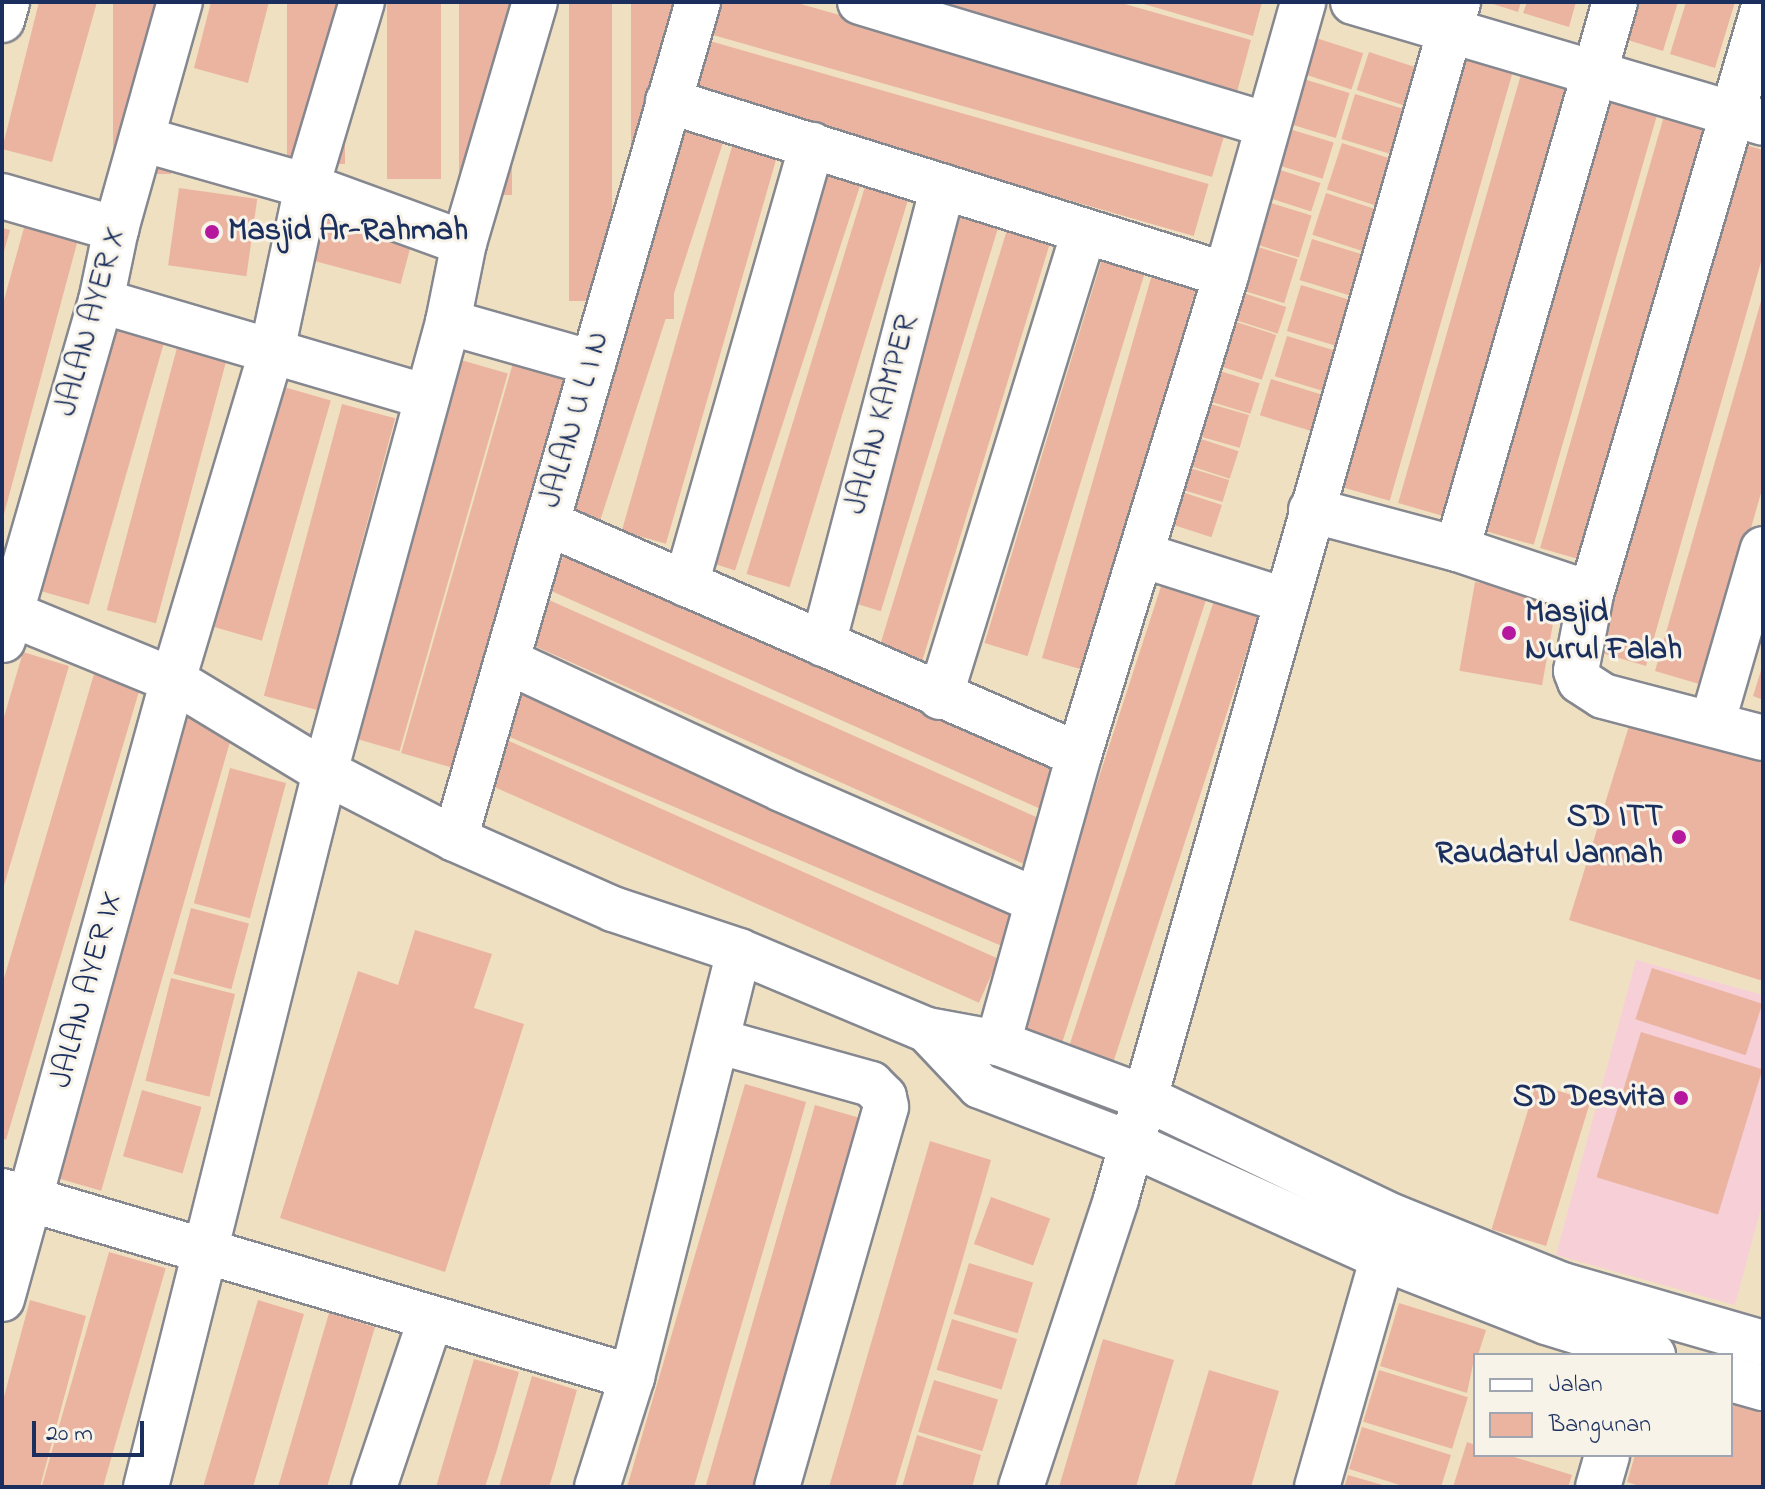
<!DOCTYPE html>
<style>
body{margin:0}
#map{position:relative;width:1765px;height:1489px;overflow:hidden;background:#f0e0c2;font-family:"Indie Flower",sans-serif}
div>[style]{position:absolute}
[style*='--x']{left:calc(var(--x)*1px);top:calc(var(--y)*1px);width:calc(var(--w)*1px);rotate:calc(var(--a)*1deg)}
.built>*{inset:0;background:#f6cfd7}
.building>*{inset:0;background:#eab4a1;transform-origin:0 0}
.roads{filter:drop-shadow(2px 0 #868890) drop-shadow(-2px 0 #868890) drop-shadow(0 2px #868890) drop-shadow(0 -2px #868890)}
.minor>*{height:44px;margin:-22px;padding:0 22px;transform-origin:22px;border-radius:22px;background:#fff}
.dots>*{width:22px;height:22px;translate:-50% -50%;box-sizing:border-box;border:4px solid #f7f3e8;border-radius:50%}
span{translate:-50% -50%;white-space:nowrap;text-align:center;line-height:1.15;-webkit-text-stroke:6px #f7f3e8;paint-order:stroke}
.poi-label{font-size:32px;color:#1b2f5e;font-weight:700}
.left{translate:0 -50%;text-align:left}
.right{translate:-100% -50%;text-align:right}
.street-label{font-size:32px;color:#1b2f5e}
.frame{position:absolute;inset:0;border:4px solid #1b2f5e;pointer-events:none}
.legend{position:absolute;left:1473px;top:1353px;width:260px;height:104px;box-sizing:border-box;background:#f7f3e8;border:2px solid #9fa5b1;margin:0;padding:10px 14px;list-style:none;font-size:24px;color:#1b2f5e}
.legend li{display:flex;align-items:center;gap:16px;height:40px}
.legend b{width:40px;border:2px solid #9fa5b1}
.scale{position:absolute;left:32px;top:1421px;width:112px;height:36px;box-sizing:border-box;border:4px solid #1b2f5e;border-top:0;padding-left:10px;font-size:24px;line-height:28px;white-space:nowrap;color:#1b2f5e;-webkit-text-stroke:6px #f7f3e8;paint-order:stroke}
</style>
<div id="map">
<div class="built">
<i style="clip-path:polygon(1636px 960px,1763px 995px,1763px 1201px,1735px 1305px,1556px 1255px)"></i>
</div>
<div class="building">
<i style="clip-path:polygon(39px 2px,97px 2px,52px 162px,2px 149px)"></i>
<i style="left:113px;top:2px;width:58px;height:172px"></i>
<i style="clip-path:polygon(211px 2px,269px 2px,248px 83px,194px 68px)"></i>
<i style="left:287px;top:2px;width:58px;height:162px"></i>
<i style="left:387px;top:2px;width:54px;height:177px"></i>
<i style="left:459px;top:2px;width:53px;height:193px"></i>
<i style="left:569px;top:2px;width:43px;height:299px"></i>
<i style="left:631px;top:2px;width:43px;height:317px"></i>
<i style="clip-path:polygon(715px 2px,794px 2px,1227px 126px,1212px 177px,706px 33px)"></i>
<i style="clip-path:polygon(1118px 2px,1251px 40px,1237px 92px,925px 3px)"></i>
<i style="clip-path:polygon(1137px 2px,1262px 2px,1253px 36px)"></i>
<i style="clip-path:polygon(1487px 2px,1521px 2px,1518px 12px)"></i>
<i style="clip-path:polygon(1527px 2px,1576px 2px,1569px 27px,1523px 13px)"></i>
<i style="clip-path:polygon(1629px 2px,1678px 2px,1663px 51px,1618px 37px)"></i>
<i style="clip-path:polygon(1686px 2px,1735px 2px,1715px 68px,1670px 54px)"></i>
<i style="left:1310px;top:36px;width:56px;height:38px;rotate:18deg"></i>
<i style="left:703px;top:39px;width:526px;height:54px;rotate:16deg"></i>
<i style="left:1466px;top:39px;width:54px;height:465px;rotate:16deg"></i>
<i style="left:1369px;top:52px;width:58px;height:40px;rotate:18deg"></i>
<i style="left:1526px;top:57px;width:54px;height:464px;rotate:16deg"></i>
<i style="left:1297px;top:77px;width:55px;height:47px;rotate:17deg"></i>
<i style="left:1610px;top:83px;width:54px;height:465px;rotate:16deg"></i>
<i style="left:1355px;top:94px;width:62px;height:47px;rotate:17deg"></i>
<i style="left:1668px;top:102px;width:53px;height:464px;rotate:16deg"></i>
<i style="left:683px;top:120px;width:45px;height:411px;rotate:18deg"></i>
<i style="left:1283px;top:127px;width:53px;height:38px;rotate:17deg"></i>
<i style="left:735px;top:136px;width:46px;height:411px;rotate:16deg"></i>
<i style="left:1342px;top:143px;width:61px;height:49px;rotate:18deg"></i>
<i style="clip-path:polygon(1739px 143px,1763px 150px,1763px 255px,1646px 666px,1595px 651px)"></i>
<i style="left:822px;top:154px;width:46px;height:423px;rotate:18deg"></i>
<i style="left:1271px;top:167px;width:52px;height:30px;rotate:18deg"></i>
<i style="left:867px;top:180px;width:45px;height:412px;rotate:17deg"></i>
<i style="left:179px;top:188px;width:79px;height:78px;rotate:8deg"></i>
<i style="left:1326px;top:193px;width:62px;height:44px;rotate:18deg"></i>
<i style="left:1261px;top:200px;width:53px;height:44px;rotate:17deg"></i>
<i style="left:958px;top:205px;width:45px;height:411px;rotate:17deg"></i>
<i style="clip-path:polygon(30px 206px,83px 221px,3px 518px,2px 307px)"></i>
<i style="left:321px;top:214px;width:95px;height:47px;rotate:15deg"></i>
<i style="left:1010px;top:220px;width:45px;height:447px;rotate:17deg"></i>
<i style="clip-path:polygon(2px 228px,10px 230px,3px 255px,2px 255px)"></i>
<i style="left:1312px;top:239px;width:62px;height:43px;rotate:17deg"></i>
<i style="left:1248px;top:244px;width:52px;height:46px;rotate:17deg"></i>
<i style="left:1105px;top:249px;width:45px;height:412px;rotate:17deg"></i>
<i style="left:1155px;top:264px;width:46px;height:410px;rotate:16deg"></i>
<i style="left:1301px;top:285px;width:58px;height:48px;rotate:17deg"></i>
<i style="left:1234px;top:290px;width:55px;height:28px;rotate:18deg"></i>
<i style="clip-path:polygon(1763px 294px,1763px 486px,1706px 686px,1655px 671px)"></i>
<i style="left:120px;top:311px;width:51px;height:291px;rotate:16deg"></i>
<i style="left:1224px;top:318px;width:55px;height:47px;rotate:18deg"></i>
<i style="left:182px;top:329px;width:51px;height:291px;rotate:15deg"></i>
<i style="left:1287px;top:336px;width:54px;height:42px;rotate:17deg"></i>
<i style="left:515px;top:356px;width:56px;height:413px;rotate:16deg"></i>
<i style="left:454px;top:358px;width:56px;height:393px;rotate:16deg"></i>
<i style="left:1210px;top:368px;width:52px;height:32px;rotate:17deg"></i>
<i style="left:1271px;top:379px;width:58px;height:38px;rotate:17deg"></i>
<i style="left:277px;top:385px;width:56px;height:250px;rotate:16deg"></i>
<i style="left:1200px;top:401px;width:51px;height:34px;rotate:16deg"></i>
<i style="left:342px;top:404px;width:55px;height:302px;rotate:15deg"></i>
<i style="left:1192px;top:436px;width:49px;height:29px;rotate:18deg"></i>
<i style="left:1190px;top:468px;width:41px;height:23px;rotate:17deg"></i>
<i style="left:1182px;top:492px;width:42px;height:34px;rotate:18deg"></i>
<i style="left:568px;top:546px;width:549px;height:48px;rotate:24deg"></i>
<i style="left:1166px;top:571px;width:47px;height:484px;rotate:18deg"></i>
<i style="left:1475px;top:582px;width:84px;height:90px;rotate:10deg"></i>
<i style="left:1218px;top:588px;width:47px;height:484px;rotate:18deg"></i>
<i style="left:549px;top:600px;width:550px;height:48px;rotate:24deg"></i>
<i style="clip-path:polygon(23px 652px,69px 666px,3px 889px,2px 724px)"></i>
<i style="clip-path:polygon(1763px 664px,1763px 700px,1753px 696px)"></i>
<i style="clip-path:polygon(94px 674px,140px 688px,6px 1140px,2px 1138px,2px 985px)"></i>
<i style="left:522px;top:689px;width:542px;height:49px;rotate:23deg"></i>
<i style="left:180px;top:713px;width:56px;height:481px;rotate:16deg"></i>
<i style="clip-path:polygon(1633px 713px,1763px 754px,1763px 981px,1569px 920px)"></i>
<i style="left:507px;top:740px;width:538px;height:48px;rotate:24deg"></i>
<i style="left:230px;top:768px;width:58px;height:140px;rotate:15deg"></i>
<i style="left:191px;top:908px;width:60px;height:68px;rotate:15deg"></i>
<i style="clip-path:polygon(415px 930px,492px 954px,474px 1008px,524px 1024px,445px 1272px,280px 1218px,358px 971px,398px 985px)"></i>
<i style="left:1652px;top:968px;width:116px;height:54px;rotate:18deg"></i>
<i style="left:171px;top:978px;width:66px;height:106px;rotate:14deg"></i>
<i style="left:1641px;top:1032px;width:127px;height:152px;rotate:17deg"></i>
<i style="clip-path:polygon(745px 1084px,806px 1102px,790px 1159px,694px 1487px,627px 1487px)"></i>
<i style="left:1536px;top:1084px;width:57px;height:152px;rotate:17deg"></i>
<i style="left:142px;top:1090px;width:62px;height:69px;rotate:16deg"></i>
<i style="left:815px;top:1105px;width:64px;height:398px;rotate:16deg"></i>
<i style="clip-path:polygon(930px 1141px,991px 1160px,963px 1258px,895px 1487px,829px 1487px)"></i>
<i style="left:991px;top:1197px;width:63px;height:50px;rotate:20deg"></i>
<i style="left:109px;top:1252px;width:59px;height:243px;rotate:16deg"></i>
<i style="left:969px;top:1263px;width:67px;height:53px;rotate:17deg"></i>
<i style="clip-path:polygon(30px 1300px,86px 1316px,40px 1487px,2px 1487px,2px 1404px)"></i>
<i style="clip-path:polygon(258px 1300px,304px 1314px,280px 1395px,253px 1487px,203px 1487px)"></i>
<i style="clip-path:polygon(1399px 1303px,1486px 1330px,1478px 1355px,1475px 1355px,1467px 1393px,1380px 1366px)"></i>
<i style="clip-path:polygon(329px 1313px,375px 1327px,351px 1408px,327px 1487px,278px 1487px)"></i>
<i style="left:952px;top:1319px;width:68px;height:53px;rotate:17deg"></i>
<i style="clip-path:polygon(1103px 1339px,1174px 1360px,1138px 1480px,1136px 1487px,1059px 1487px)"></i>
<i style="clip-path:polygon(474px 1359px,519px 1372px,496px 1453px,485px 1487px,436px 1487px)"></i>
<i style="clip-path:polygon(1209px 1370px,1279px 1391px,1251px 1487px,1174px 1487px)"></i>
<i style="left:1379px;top:1370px;width:93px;height:54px;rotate:17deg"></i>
<i style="clip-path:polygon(532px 1376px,577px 1390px,554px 1471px,549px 1487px,499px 1487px)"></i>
<i style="left:934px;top:1380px;width:67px;height:54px;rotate:17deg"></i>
<i style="clip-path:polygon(1731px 1392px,1763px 1401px,1763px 1487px,1642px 1487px,1627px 1482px,1635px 1455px,1731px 1455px)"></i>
<i style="clip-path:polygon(1362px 1427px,1451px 1455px,1441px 1487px,1406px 1487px,1349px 1469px)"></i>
<i style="clip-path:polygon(917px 1435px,981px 1455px,972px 1487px,902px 1487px)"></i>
<i style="clip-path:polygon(1467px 1442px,1475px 1445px,1475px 1455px,1508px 1455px,1572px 1475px,1568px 1487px,1453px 1487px)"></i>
<i style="clip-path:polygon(1348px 1475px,1386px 1486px,1386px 1487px,1344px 1487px)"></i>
</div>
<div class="roads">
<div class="minor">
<i style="--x:860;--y:2;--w:425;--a:16.8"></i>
<i style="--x:1353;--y:2;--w:427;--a:16.4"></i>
<i style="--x:1763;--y:10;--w:609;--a:106.41"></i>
<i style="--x:1591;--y:594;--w:78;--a:101"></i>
<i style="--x:1576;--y:671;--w:11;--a:68"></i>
<i style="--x:1580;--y:681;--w:27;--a:33"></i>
<i style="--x:1603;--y:696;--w:165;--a:14.7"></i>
<i style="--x:2;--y:20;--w:19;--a:-74"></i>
<i style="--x:668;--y:101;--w:584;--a:17.32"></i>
<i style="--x:142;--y:139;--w:172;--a:15.9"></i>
<i style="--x:307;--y:186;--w:167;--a:20"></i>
<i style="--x:2;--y:196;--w:119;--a:16.1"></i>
<i style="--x:101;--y:301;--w:340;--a:16.4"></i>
<i style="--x:448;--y:322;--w:151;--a:15.8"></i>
<i style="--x:1311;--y:510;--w:151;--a:15"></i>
<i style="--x:1457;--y:549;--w:141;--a:18.6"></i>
<i style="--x:547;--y:523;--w:580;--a:23.56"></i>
<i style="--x:1457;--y:549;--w:569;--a:-73.89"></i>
<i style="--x:1142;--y:555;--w:152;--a:17.6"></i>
<i style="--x:686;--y:584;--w:457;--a:-74"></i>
<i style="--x:2;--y:610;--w:185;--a:22.3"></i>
<i style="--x:173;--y:680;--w:178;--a:31.2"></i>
<i style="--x:325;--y:772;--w:146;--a:27.3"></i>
<i style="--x:455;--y:839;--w:173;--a:23.9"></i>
<i style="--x:613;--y:909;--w:133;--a:18.4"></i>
<i style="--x:739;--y:951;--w:204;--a:22.8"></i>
<i style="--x:927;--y:1030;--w:72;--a:10.4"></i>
<i style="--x:998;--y:1043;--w:155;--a:20.4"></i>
<i style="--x:1143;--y:1097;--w:278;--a:25.6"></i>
<i style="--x:1394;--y:1217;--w:181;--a:22"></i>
<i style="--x:1562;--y:1285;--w:209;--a:16.1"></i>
<i style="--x:3;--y:640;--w:353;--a:-73.9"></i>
<i style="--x:101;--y:301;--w:74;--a:-78.2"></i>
<i style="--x:116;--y:229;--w:236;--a:-74.3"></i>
<i style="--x:823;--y:644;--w:473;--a:-75.3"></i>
<i style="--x:507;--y:661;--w:302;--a:25"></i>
<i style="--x:781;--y:789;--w:279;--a:23.6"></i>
<i style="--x:940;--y:697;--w:486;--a:-72.8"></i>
<i style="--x:1712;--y:724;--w:182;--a:-73.8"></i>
<i style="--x:455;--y:839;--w:872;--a:-73.81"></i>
<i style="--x:927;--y:1030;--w:77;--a:46.6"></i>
<i style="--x:980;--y:1086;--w:162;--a:21"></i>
<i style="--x:1131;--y:1144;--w:277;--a:24.3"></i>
<i style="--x:1383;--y:1258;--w:175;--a:21.4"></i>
<i style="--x:1546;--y:1322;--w:112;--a:17.1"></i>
<i style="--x:717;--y:1041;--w:160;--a:15.6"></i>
<i style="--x:871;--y:1084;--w:18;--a:45"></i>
<i style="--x:884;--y:1097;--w:10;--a:79"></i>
<i style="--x:886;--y:1107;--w:395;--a:106"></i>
<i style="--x:998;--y:1043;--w:299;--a:-74.3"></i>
<i style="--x:1079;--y:755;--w:502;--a:-72.97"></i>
<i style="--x:1226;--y:275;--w:284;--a:-74.2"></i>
<i style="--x:2;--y:1191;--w:657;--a:16.45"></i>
<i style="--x:2;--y:1299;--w:642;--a:-74.56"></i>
<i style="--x:173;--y:680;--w:344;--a:-73.3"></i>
<i style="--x:272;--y:351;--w:169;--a:-78"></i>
<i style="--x:307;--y:186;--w:192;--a:-73.4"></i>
<i style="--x:1731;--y:1379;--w:33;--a:16"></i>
<i style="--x:146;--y:1487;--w:737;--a:-75.94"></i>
<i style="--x:325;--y:772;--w:467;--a:-74.7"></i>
<i style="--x:448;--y:322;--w:81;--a:-78.6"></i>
<i style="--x:464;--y:243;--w:251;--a:-73.6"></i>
<i style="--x:374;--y:1487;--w:178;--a:-71.4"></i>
<i style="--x:597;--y:1487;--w:115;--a:-72.3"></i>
<i style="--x:632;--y:1377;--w:439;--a:-75.9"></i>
<i style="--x:1021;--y:1487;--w:303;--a:-71.7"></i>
<i style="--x:1116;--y:1199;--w:1245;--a:-74.05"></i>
<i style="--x:1317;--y:1487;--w:265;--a:-74"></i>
<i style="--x:1598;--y:1487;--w:33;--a:-74"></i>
</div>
</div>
<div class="dots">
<i style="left:212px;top:232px;background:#b5179e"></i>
<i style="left:1509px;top:633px;background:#b5179e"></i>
<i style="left:1679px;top:837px;background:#b5179e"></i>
<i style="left:1681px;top:1098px;background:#b5179e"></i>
</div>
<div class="poi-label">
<span class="left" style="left:228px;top:232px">Masjid Ar-Rahmah</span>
<span class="left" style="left:1525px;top:633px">Masjid<br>Nurul Falah</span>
<span class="right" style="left:1663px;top:837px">SD ITT<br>Raudatul Jannah</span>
<span class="right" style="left:1665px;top:1098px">SD Desvita</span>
</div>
<div class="street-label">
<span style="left:92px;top:322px;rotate:-75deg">JALAN AYER X</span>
<span style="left:883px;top:415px;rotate:-75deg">JALAN KAMPER</span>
<span style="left:576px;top:420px;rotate:-74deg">JALAN U L I N</span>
<span style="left:88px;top:990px;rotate:-75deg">JALAN AYER IX</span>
</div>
<div class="frame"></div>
<ul class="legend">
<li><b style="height:10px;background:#fff"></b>Jalan</li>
<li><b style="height:22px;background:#eab4a1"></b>Bangunan</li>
</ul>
<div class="scale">20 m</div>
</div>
